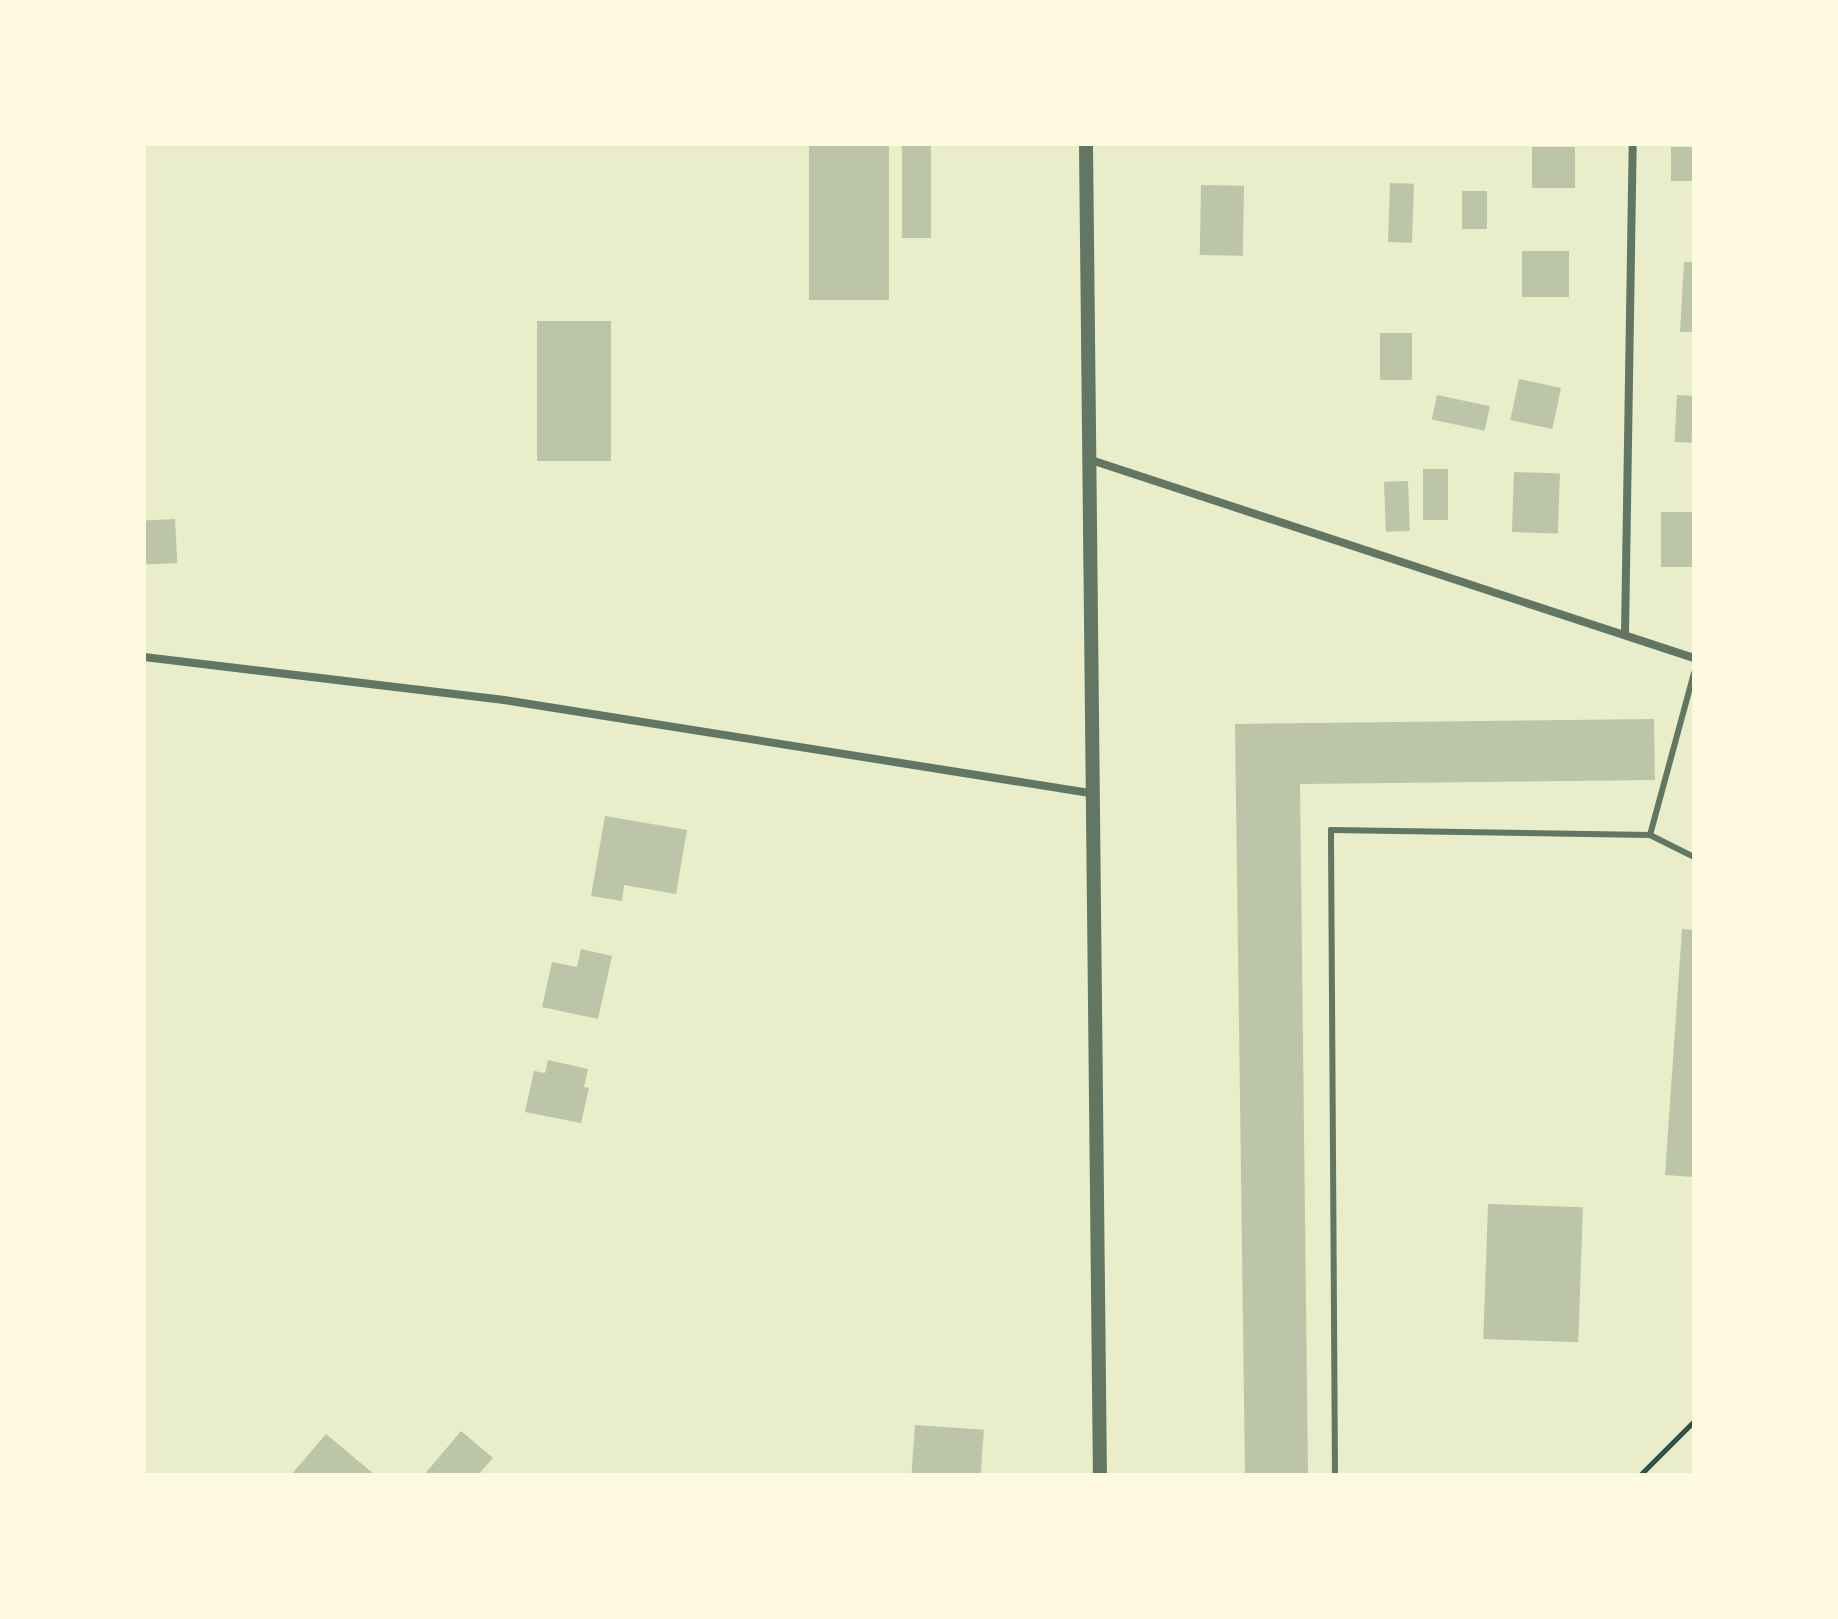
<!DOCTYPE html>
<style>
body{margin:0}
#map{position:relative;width:1838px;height:1619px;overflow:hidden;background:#e9edc9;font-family:Ubuntu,sans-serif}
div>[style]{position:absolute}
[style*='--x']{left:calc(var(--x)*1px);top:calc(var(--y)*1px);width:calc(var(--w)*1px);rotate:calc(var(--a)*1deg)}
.building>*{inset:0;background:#bcc5a7;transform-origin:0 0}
.path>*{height:5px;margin:-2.5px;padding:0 2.5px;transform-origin:2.5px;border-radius:2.5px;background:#344e41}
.service>*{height:6px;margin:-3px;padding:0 3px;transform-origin:3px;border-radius:3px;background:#617663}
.minor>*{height:8px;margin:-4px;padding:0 4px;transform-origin:4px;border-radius:4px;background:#617663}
.tertiary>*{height:14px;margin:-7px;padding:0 7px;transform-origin:7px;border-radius:7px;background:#617663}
span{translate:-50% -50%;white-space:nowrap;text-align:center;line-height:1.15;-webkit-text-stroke:6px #fefae0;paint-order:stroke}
.frame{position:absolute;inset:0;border:146px solid #fefae0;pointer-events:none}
</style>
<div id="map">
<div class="building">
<i style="left:809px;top:144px;width:80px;height:156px"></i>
<i style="left:902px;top:144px;width:29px;height:94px"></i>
<i style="left:1532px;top:147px;width:43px;height:41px"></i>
<i style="left:1694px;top:147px;width:34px;height:23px;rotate:90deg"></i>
<i style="left:1390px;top:183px;width:24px;height:59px;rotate:2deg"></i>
<i style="left:1201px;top:185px;width:43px;height:70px;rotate:1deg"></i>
<i style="left:1462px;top:191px;width:25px;height:38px"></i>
<i style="left:1522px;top:251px;width:47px;height:46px"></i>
<i style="clip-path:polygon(1684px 262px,1694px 262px,1694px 332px,1680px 332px)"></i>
<i style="left:611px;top:321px;width:140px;height:74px;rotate:90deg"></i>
<i style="left:1380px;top:333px;width:32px;height:47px"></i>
<i style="left:1519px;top:379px;width:43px;height:42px;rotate:12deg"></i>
<i style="left:1437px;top:395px;width:54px;height:25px;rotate:12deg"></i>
<i style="left:1677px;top:395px;width:17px;height:47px;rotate:3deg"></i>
<i style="left:1423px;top:469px;width:25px;height:51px"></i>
<i style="left:1514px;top:472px;width:46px;height:60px;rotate:2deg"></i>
<i style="left:1408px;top:481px;width:50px;height:24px;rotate:88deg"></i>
<i style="left:1661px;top:512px;width:33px;height:55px"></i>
<i style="left:175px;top:519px;width:44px;height:31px;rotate:87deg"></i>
<i style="clip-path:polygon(1654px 719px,1655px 780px,1300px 784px,1308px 1475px,1245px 1475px,1235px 724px)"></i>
<i style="clip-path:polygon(605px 816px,687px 830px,676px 894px,624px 885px,622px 901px,591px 896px)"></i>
<i style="clip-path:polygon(1682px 929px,1694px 930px,1694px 1177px,1665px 1175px)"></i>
<i style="clip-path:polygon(581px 949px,612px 956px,598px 1019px,542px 1007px,552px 962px,577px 967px)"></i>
<i style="clip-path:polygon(548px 1060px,588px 1069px,584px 1087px,589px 1088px,581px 1123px,525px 1112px,534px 1071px,545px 1073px)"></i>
<i style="left:1488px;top:1204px;width:95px;height:135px;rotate:2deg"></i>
<i style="left:915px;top:1425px;width:69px;height:50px;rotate:4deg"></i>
<i style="clip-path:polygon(461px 1431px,493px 1458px,478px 1475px,424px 1475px)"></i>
<i style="clip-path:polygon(326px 1434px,375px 1475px,291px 1475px)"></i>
</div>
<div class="path">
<i style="--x:1640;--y:1475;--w:76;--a:-45"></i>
</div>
<div class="service">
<i style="--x:1694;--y:673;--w:168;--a:105.2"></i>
<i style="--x:1650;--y:835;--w:49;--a:26.6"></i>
<i style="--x:1335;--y:1475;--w:645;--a:-90.36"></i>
<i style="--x:1331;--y:830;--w:319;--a:0.9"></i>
</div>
<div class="minor">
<i style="--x:1091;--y:460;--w:635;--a:18.18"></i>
<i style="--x:1625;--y:634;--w:490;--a:-89.1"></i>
<i style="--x:144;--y:657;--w:363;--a:6.8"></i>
<i style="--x:504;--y:700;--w:593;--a:9.02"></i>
</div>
<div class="tertiary">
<i style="--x:1086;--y:144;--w:1331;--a:89.4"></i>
</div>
<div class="frame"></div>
</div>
